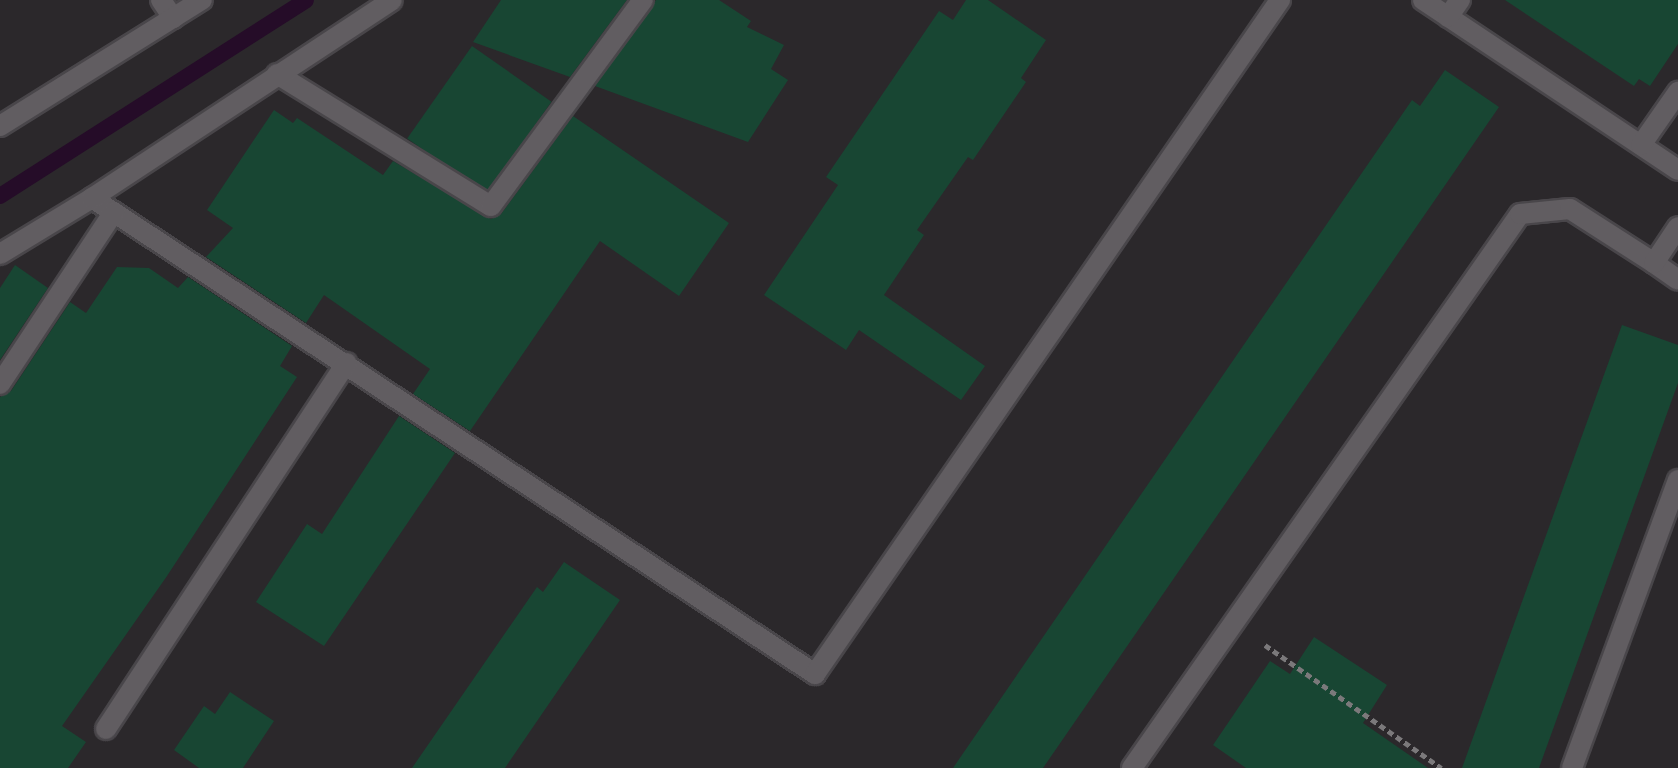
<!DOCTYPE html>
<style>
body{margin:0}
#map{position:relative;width:1678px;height:768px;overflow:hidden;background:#2b282b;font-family:"Golos Text",sans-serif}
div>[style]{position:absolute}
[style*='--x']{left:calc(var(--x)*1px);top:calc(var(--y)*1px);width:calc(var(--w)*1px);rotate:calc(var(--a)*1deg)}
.stream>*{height:16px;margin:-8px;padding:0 8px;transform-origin:8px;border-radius:8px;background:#250c28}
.building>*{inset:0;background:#184633;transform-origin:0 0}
.path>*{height:5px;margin-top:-2.5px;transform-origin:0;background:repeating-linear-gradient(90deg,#7b797b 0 6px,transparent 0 10px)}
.roads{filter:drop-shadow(2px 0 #49464a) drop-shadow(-2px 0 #49464a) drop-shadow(0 2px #49464a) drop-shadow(0 -2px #49464a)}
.lane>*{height:20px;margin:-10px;padding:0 10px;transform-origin:10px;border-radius:10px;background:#615d61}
.street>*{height:20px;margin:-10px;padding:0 10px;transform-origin:10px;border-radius:10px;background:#615d61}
span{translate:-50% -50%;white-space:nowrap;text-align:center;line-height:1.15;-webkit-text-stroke:6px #121113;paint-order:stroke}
</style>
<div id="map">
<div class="stream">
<i style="--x:0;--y:196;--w:363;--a:-32.6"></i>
</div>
<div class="building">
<i style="clip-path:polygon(501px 0,627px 0,570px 77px,473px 42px)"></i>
<i style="clip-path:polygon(656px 0,719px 0,751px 21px,747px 27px,784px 45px,771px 69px,788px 80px,748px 142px,595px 86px)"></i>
<i style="clip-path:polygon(966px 0,988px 0,1046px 40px,1021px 78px,1026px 82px,973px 160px,968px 157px,917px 230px,924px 235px,884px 295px,985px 366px,961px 400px,859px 330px,846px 350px,764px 295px,838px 185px,826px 177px,939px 11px,953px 20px)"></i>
<i style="clip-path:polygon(1505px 0,1678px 0,1678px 44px,1650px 86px,1639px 79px,1634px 86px)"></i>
<i style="left:472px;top:46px;width:97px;height:113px;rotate:35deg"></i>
<i style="clip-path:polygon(1445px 70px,1499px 107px,1043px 768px,953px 768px,1412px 100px,1420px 106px)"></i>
<i style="clip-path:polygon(274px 110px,293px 123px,297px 118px,383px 175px,393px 161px,491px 219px,501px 214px,573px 116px,729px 223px,679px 296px,600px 241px,470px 431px,413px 394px,430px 369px,324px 295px,306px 323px,206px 257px,233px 228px,207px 210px)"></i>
<i style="clip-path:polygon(15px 265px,48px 288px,0 360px,0 288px)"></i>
<i style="clip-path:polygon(117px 267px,149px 268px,178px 288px,188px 277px,292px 346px,280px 366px,297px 377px,167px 576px,62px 726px,86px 742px,68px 768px,0 768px,0 397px,11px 391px,70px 302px,86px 313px)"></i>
<i style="clip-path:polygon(1622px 325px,1678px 345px,1678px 383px,1539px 768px,1462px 768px)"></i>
<i style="clip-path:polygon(399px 416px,455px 453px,324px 646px,256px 602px,307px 524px,322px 534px)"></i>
<i style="clip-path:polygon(564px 562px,620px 600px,505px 768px,412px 768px,537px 587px,543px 592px)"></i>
<i style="clip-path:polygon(1314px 637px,1387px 685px,1363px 723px,1428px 768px,1246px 768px,1213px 745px,1270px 661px,1290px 674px)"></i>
<i style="clip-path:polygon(230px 692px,274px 721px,243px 768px,199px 768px,174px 750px,204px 706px,215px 714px)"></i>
</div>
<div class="path">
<i style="--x:1265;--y:645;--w:215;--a:34.9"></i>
</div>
<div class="roads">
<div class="lane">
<i style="--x:161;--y:0;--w:22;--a:56"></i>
<i style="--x:1572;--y:768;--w:307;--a:-69.8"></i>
</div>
<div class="street">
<i style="--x:1423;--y:0;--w:306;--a:33.7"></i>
<i style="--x:1448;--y:17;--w:21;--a:-55"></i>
<i style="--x:277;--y:74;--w:251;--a:31.7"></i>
<i style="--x:491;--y:206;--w:256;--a:-53.6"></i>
<i style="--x:0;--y:126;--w:238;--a:-32"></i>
<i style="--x:1641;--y:145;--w:65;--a:-55.1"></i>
<i style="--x:92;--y:198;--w:866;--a:33.36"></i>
<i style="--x:815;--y:674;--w:819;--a:-55.4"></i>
<i style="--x:0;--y:254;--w:108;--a:-31.3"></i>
<i style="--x:92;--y:198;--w:359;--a:-33.4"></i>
<i style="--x:1654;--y:263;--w:29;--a:35"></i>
<i style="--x:0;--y:384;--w:206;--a:-56.5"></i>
<i style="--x:106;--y:729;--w:438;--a:-56.7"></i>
<i style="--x:1132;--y:768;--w:676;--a:-54.99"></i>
<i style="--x:1520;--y:214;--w:50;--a:-5.7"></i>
<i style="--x:1570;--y:209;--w:100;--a:32.7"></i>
<i style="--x:1654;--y:263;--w:43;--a:-56.3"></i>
</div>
</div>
</div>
